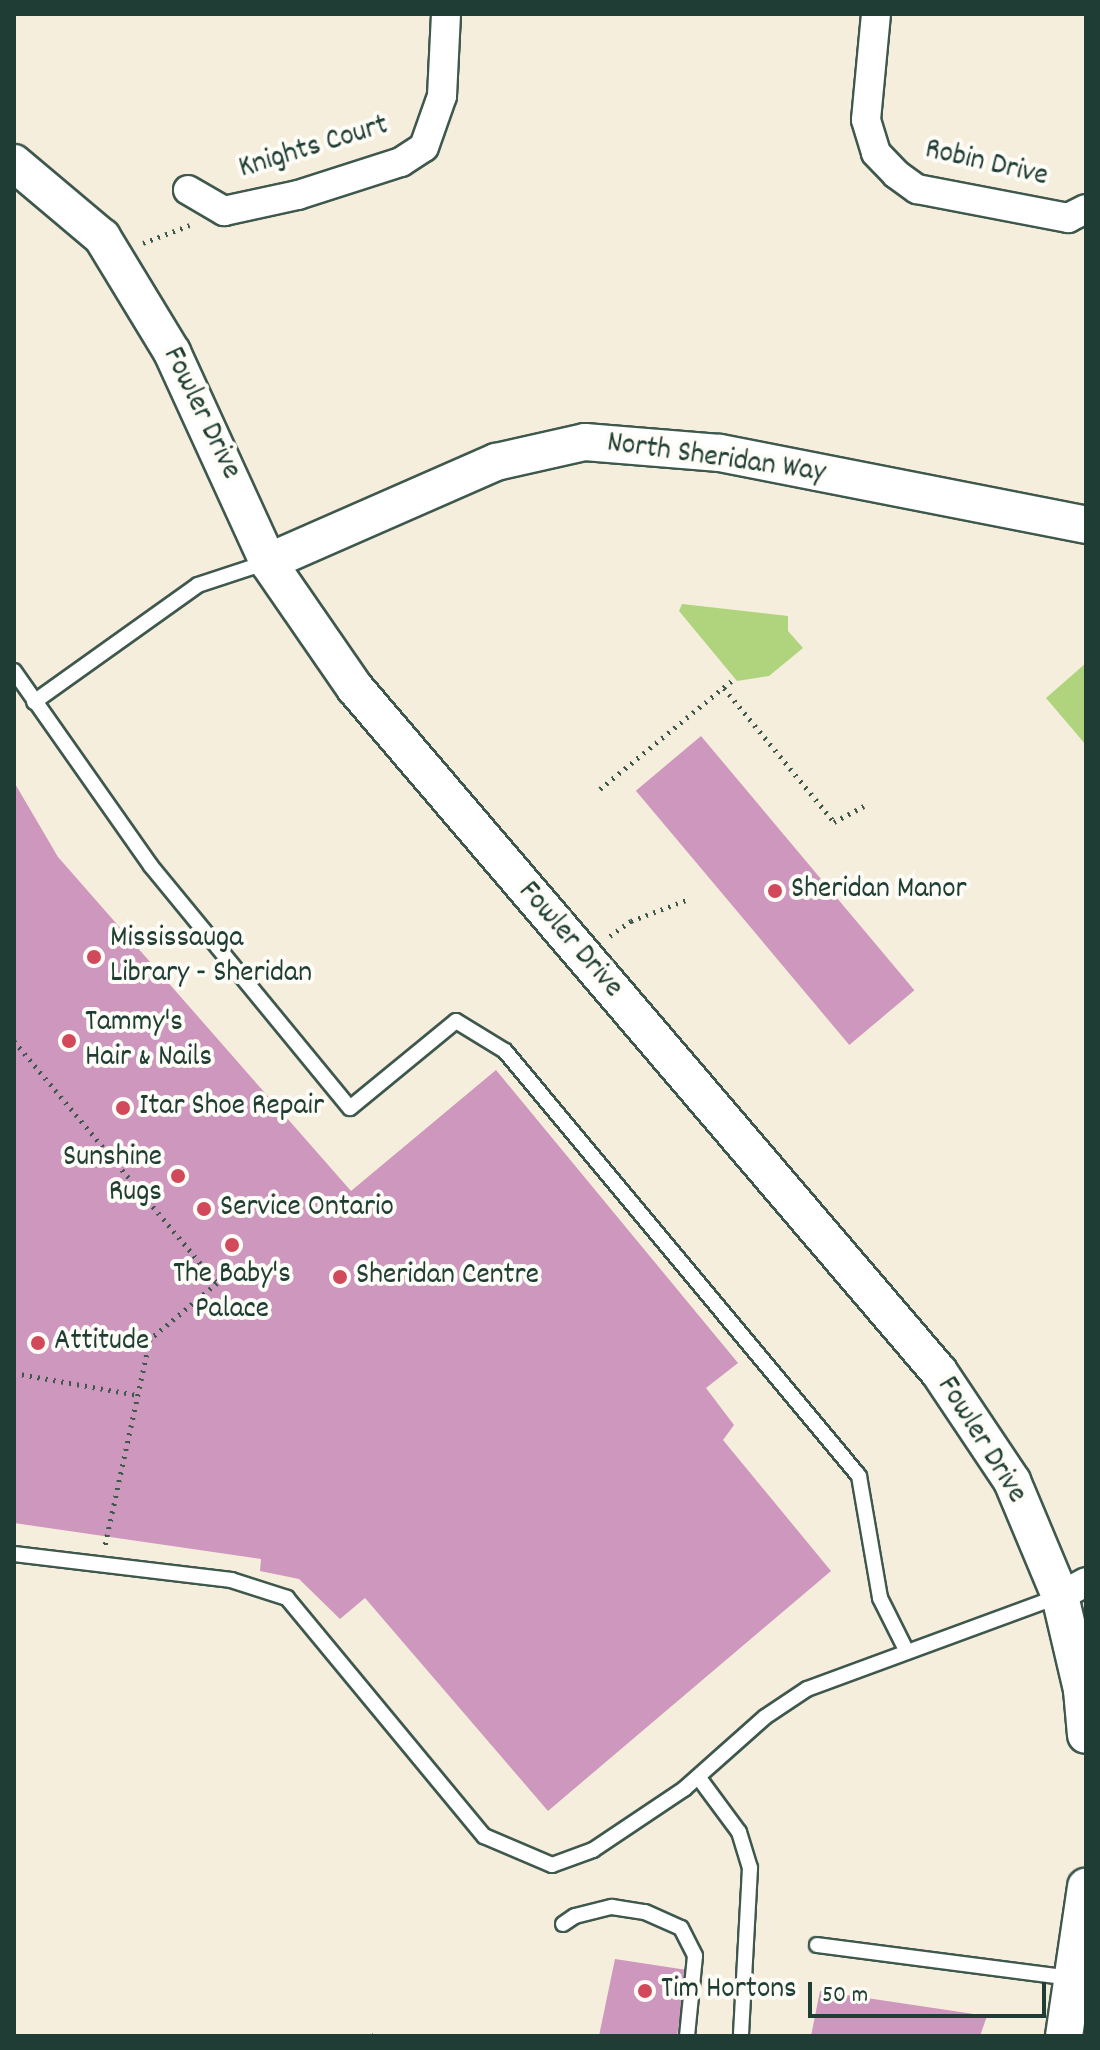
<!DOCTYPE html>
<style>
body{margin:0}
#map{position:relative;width:1100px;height:2050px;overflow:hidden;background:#f6eedc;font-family:Dekko,sans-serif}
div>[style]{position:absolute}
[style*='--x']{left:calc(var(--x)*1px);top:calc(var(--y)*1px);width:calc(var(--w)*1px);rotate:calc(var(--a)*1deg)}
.green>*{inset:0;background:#afd47d}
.building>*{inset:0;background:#ce97be;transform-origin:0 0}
.path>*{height:5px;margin-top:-2.5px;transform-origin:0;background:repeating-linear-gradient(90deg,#3f584d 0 2px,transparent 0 8px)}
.roads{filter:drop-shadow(2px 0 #3f584d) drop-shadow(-2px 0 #3f584d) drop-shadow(0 2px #3f584d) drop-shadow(0 -2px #3f584d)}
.service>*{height:14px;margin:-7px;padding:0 7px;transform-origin:7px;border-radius:7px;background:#fff}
.minor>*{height:28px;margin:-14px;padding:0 14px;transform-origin:14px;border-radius:14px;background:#fff}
.tertiary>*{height:36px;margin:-18px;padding:0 18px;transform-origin:18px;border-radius:18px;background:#fff}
.dots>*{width:22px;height:22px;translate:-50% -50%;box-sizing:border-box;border:4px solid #fdfcf7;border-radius:50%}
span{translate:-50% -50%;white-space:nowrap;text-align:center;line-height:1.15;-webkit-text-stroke:8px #fdfcf7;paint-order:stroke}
.street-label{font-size:30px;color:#1f3d34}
.poi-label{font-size:30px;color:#1f3d34}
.left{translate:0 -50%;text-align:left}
.right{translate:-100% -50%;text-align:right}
.frame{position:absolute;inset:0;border:16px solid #1f3d34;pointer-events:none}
.scale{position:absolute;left:808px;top:1982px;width:238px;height:36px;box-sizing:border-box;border:4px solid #1f3d34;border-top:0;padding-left:10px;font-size:24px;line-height:28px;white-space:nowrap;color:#1f3d34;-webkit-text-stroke:6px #fdfcf7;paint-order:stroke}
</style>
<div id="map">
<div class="green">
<i style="clip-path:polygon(682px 604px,788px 616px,788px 631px,803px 648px,769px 676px,737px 681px,679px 611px)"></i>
<i style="clip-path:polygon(1086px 663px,1086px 745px,1046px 698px)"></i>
</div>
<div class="building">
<i style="left:701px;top:736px;width:332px;height:85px;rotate:50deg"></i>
<i style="clip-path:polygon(14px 782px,58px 857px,351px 1191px,496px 1070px,738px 1363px,706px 1388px,734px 1425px,723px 1440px,831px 1571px,548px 1811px,365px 1598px,340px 1619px,299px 1579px,260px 1571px,261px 1559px,14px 1523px)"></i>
<i style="clip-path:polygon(615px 1959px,687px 1970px,677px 2036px,599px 2036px)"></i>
<i style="clip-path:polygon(820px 1991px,987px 2016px,980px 2036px,811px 2036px)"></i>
</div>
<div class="path">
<i style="--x:143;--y:243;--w:50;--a:-21"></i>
<i style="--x:724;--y:688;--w:173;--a:50.6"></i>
<i style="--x:834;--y:822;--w:34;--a:-28"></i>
<i style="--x:600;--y:789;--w:173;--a:-39.4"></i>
<i style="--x:610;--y:936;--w:26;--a:-36"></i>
<i style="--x:631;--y:921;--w:62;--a:-20.8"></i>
<i style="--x:14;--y:1041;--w:316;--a:50"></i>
<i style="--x:217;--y:1283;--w:87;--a:140.1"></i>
<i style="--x:150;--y:1339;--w:212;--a:102.3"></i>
<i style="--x:14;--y:1373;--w:126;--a:10.1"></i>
<i style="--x:373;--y:2036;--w:6;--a:-45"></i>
</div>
<div class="roads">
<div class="service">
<i style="--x:14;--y:671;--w:238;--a:54.9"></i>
<i style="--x:151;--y:866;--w:313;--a:50.6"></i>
<i style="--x:350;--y:1108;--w:137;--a:-39.4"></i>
<i style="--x:456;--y:1021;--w:57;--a:31.5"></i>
<i style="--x:505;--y:1051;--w:553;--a:50.21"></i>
<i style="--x:859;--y:1476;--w:124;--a:80.2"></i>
<i style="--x:880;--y:1598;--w:60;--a:63.4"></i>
<i style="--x:34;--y:702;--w:201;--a:-35.5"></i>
<i style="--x:198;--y:585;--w:74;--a:-18.2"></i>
<i style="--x:14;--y:1554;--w:219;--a:6.8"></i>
<i style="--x:231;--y:1580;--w:59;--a:17.8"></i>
<i style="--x:287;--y:1598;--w:309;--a:50.4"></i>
<i style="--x:484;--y:1836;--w:74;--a:23.1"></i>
<i style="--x:552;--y:1865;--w:44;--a:-20.1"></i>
<i style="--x:593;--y:1850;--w:110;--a:-33.8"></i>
<i style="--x:684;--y:1789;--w:108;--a:-41.6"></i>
<i style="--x:765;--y:1717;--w:50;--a:-33.7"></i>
<i style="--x:807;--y:1689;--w:270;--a:-20.2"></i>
<i style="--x:699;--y:1778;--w:67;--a:53.5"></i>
<i style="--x:739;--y:1832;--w:38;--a:73"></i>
<i style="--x:750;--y:1868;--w:168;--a:93.1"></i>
<i style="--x:563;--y:1924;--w:14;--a:-34"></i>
<i style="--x:575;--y:1916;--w:38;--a:-14"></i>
<i style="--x:612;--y:1907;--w:33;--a:9"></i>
<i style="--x:645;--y:1912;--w:39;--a:24"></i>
<i style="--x:681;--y:1928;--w:31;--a:63"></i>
<i style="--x:695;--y:1956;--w:80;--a:95.7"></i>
<i style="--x:817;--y:1945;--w:255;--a:7.4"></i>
</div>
<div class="minor">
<i style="--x:876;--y:14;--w:106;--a:95.4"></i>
<i style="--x:866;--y:120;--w:34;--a:73"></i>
<i style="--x:876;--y:153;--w:29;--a:46"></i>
<i style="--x:896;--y:174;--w:26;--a:36"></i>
<i style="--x:917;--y:189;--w:154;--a:10.9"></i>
<i style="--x:1068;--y:218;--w:20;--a:-27"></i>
<i style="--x:188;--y:190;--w:42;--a:30.3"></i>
<i style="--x:224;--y:211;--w:76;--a:-12.2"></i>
<i style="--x:298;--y:195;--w:108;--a:-17.8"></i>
<i style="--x:401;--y:162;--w:27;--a:-33"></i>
<i style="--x:424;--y:147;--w:54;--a:-70.6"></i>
<i style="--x:442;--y:96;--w:82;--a:-87.2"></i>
<i style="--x:1060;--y:1596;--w:30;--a:-28"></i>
</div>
<div class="tertiary">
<i style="--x:14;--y:163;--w:115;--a:40.1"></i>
<i style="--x:102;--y:237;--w:135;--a:58.7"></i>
<i style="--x:172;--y:352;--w:231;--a:65.4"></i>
<i style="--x:268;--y:562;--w:153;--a:55.4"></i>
<i style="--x:355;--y:688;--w:899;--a:49.51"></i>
<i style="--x:939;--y:1372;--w:131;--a:56.2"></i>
<i style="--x:1012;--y:1481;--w:125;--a:67.3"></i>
<i style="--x:1060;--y:1596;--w:97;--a:76.8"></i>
<i style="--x:1082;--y:1690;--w:45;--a:84.9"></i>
<i style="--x:268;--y:562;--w:249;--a:-23.7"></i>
<i style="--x:496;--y:462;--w:91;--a:-12.7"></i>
<i style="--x:585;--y:442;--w:135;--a:4.7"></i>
<i style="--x:720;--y:453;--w:373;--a:11.1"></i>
<i style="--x:1064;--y:2036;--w:151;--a:-81.6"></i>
</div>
</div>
<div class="dots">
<i style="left:775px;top:891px;background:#d1495b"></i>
<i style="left:94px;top:957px;background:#d1495b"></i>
<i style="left:69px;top:1041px;background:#d1495b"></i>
<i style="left:123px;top:1108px;background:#d1495b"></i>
<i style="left:178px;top:1176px;background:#d1495b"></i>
<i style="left:204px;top:1209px;background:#d1495b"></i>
<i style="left:232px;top:1245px;background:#d1495b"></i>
<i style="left:340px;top:1277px;background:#d1495b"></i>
<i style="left:38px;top:1343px;background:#d1495b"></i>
<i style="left:645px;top:1991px;background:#d1495b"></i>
</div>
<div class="street-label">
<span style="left:314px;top:149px;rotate:-17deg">Knights Court</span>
<span style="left:986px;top:165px;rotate:13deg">Robin Drive</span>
<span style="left:200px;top:414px;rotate:64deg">Fowler Drive</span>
<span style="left:716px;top:460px;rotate:8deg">North Sheridan Way</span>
<span style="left:569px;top:941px;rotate:49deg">Fowler Drive</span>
<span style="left:980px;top:1441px;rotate:58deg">Fowler Drive</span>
</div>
<div class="poi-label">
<span class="left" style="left:791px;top:891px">Sheridan Manor</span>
<span class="left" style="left:110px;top:957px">Mississauga<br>Library - Sheridan</span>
<span class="left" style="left:85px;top:1041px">Tammy's<br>Hair &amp; Nails</span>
<span class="left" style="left:139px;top:1108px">Itar Shoe Repair</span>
<span class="right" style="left:162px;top:1176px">Sunshine<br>Rugs</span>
<span class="left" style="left:220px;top:1209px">Service Ontario</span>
<span style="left:232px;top:1293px">The Baby's<br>Palace</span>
<span class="left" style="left:356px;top:1277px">Sheridan Centre</span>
<span class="left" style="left:54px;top:1343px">Attitude</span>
<span class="left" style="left:661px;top:1991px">Tim Hortons</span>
</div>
<div class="frame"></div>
<div class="scale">50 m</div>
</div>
